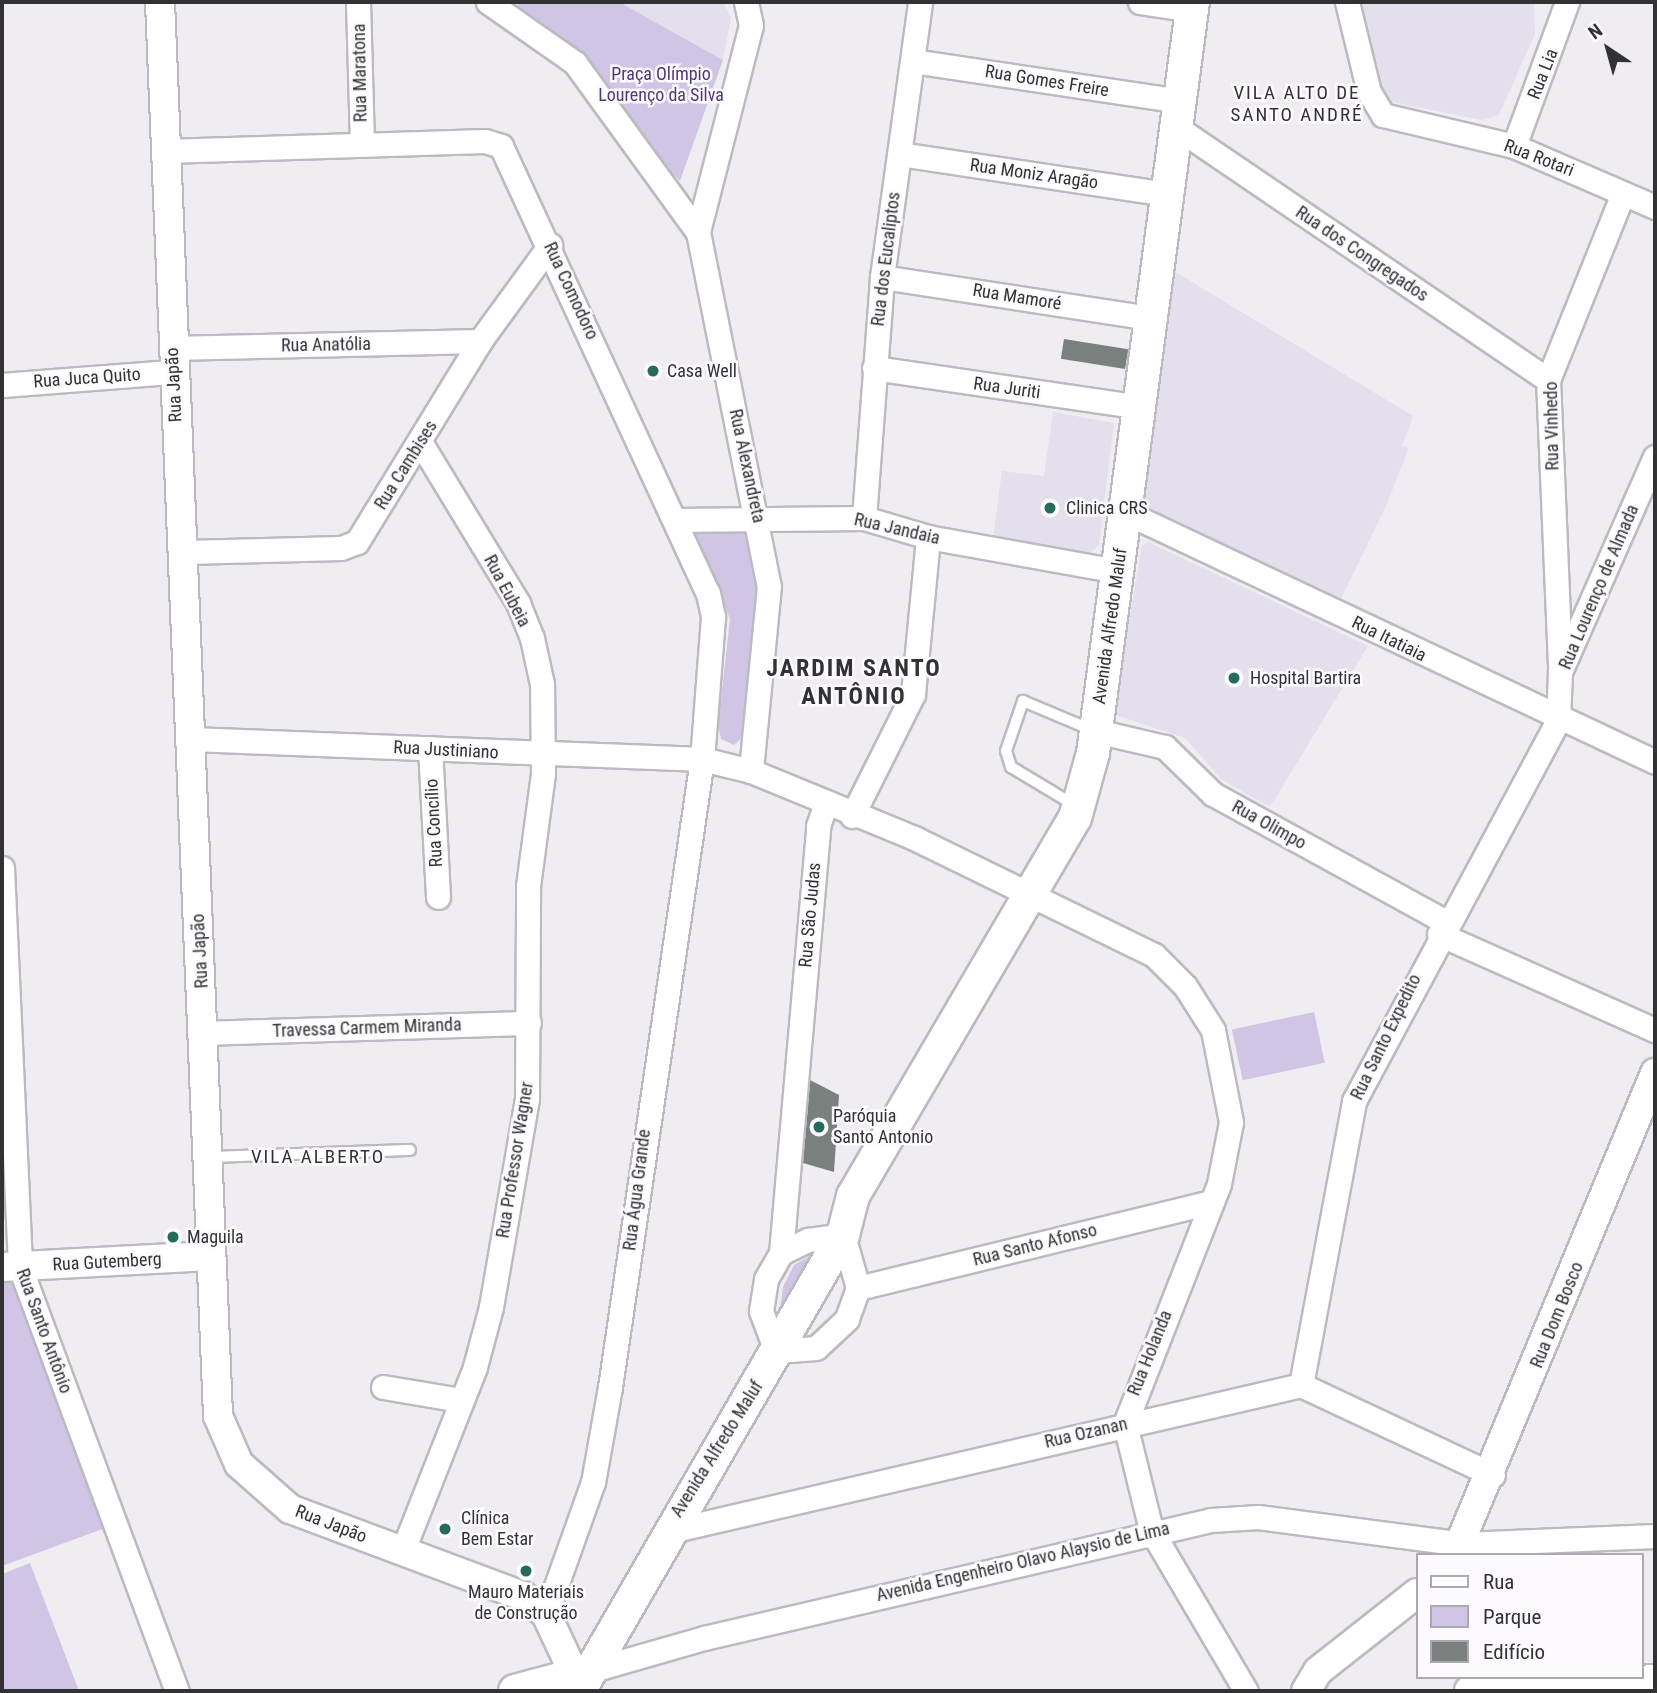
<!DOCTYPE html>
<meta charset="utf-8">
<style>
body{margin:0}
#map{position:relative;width:1657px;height:1693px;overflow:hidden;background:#efecf2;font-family:"Roboto Condensed",sans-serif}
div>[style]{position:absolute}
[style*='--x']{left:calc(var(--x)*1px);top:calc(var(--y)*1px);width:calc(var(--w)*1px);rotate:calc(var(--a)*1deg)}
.built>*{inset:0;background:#e3dfec}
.green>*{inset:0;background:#d1c5e5;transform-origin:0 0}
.building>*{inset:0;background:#79807e;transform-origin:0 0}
.roads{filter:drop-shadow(2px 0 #bcbac0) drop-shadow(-2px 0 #bcbac0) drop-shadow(0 2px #bcbac0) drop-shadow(0 -2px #bcbac0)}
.service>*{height:10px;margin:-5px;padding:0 5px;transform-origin:5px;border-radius:5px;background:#fff}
.minor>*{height:23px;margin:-11.5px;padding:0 11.5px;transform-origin:11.5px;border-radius:11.5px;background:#fff}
.tertiary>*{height:28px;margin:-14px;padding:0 14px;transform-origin:14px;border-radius:14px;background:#fff}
.secondary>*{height:32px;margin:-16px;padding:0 16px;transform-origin:16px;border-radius:16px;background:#fff}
.dots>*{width:19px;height:19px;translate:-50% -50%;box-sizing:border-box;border:4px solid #fcfaff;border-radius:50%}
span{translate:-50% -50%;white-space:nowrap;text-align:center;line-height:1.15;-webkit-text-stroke:5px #fcfaff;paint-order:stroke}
.street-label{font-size:18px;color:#323234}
.park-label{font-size:18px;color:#523873}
.poi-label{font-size:18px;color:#323234}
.left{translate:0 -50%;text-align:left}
.neighbourhood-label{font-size:19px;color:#323234;letter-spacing:2px}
.district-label{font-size:24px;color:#323234;font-weight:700;letter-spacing:2px}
.frame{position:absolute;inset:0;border:4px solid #323234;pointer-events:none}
.legend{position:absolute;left:1416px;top:1553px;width:228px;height:126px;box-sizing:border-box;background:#fcfaff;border:2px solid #abaaae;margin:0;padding:9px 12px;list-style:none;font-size:21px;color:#323234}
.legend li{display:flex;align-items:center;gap:14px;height:35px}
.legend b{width:35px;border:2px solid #abaaae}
.north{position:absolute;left:1573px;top:14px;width:70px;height:70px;-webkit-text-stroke:5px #fcfaff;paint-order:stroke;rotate:324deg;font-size:19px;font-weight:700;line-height:28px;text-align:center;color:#323234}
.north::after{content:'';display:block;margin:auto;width:24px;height:32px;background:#323234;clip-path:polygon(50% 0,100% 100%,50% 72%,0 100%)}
</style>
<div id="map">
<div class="built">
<i style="clip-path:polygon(619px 2px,722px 2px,731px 17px,723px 60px)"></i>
<i style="clip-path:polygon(1356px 2px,1534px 2px,1535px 34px,1499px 115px,1481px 120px,1387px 101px)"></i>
<i style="clip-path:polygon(1172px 270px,1413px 416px,1402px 446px,1409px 448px,1386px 506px,1338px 605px,1149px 516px,1140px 499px)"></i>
<i style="clip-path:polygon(1053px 412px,1114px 423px,1099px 545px,1089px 554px,993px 539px,1002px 471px,1044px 476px)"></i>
<i style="clip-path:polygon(1148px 542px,1368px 646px,1270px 807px,1222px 780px,1185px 738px,1113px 714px,1142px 546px)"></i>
</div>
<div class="green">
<i style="clip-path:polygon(519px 2px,619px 2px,723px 60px,680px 181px,515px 10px)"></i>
<i style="clip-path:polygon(744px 529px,760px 591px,745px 735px,734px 745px,721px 739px,718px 725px,730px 619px,694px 530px)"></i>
<i style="left:1314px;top:1012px;width:52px;height:84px;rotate:78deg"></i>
<i style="clip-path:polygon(819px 1251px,779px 1317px,783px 1287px,794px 1265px)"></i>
<i style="clip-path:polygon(2px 1276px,13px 1279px,105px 1528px,2px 1566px)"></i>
<i style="clip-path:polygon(30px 1563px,79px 1691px,2px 1691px,2px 1574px)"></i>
</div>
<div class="building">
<i style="left:1064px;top:339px;width:65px;height:20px;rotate:9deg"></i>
<i style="clip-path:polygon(810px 1080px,839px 1095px,834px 1172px,803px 1163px)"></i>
</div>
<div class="roads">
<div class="service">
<i style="--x:1076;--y:806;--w:76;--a:-149"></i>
<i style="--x:1011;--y:767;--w:17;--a:-107"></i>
<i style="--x:1006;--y:751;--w:53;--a:-71.2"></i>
<i style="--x:1023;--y:701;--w:75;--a:22.8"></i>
<i style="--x:210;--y:1157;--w:200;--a:-2"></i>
</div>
<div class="minor">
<i style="--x:358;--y:2;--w:142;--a:88.4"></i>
<i style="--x:488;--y:2;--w:106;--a:35"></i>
<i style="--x:575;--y:63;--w:209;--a:54"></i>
<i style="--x:746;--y:2;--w:24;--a:78"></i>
<i style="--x:751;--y:25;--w:214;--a:104.4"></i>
<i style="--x:698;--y:232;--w:361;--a:78.7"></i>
<i style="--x:769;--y:586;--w:186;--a:95.6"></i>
<i style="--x:1140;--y:2;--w:53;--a:8.7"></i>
<i style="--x:1347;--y:2;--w:93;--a:76.3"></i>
<i style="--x:1369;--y:92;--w:27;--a:59"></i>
<i style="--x:1383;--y:115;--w:135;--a:13.3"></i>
<i style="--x:1514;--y:146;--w:154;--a:23.4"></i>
<i style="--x:913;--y:61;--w:270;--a:8.5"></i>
<i style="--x:1176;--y:127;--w:450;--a:34.2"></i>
<i style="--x:1514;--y:146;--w:153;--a:-69.8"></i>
<i style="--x:165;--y:151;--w:320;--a:-1.8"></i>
<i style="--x:485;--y:141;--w:17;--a:17"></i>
<i style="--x:501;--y:146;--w:493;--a:65.2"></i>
<i style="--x:708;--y:593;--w:25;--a:78"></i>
<i style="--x:713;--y:617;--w:142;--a:94.4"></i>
<i style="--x:702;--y:759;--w:635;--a:98.33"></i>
<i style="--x:610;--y:1387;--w:97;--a:100.1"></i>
<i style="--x:593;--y:1482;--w:140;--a:109.6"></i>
<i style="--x:900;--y:154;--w:271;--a:8.5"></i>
<i style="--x:882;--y:277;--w:272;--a:8.7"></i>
<i style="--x:171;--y:348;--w:309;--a:-1.3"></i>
<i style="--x:874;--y:368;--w:269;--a:8.3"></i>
<i style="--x:2;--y:385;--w:170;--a:-4.4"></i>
<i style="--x:1125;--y:512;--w:586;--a:25.25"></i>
<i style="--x:864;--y:518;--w:242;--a:-85.7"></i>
<i style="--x:882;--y:277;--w:278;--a:-82.1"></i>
<i style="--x:675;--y:520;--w:189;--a:-0.6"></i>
<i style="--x:864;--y:518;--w:67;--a:16.5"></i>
<i style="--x:928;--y:537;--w:192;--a:10.2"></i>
<i style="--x:186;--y:552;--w:155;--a:-1.5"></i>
<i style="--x:341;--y:548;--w:17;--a:-21"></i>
<i style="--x:357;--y:542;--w:236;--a:-58.5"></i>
<i style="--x:480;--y:341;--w:119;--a:-53.9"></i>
<i style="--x:1560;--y:665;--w:285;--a:-92.4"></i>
<i style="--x:1548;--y:380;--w:201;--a:-68.1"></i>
<i style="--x:1096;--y:731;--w:71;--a:13.1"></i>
<i style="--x:1165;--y:747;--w:67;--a:44.4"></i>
<i style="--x:1213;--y:794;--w:266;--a:28.8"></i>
<i style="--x:191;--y:739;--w:511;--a:2.24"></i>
<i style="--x:702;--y:759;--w:50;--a:13.8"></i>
<i style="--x:751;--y:771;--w:176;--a:22.3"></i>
<i style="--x:914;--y:838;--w:267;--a:26"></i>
<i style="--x:1154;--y:955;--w:44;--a:45"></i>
<i style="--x:1185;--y:986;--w:52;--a:57.5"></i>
<i style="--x:1213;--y:1030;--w:94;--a:78.9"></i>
<i style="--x:1231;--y:1122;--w:63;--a:101"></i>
<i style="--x:1219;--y:1184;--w:258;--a:111.4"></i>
<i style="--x:1125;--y:1424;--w:109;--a:76.2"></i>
<i style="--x:1151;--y:1530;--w:187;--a:59.5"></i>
<i style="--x:430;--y:748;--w:149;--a:86.9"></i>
<i style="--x:852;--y:816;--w:136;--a:-63.4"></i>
<i style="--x:913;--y:694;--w:158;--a:-84.5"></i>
<i style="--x:2;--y:868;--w:399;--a:87.4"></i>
<i style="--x:20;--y:1267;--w:452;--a:69.7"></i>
<i style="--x:1439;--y:934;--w:236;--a:24"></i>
<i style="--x:204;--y:1033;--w:325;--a:-1.8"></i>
<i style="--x:843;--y:1235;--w:55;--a:74.2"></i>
<i style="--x:858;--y:1288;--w:33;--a:110"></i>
<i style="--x:847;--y:1319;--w:42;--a:136.9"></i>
<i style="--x:816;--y:1348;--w:40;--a:175.7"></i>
<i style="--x:776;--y:1351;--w:43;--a:-110.6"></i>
<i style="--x:761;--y:1311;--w:32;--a:-81"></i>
<i style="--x:766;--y:1279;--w:30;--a:-60"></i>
<i style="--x:781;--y:1253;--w:30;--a:-26"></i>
<i style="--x:808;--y:1240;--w:35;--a:-8"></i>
<i style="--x:781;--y:1253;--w:429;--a:-85"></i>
<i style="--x:818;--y:826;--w:24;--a:-71"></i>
<i style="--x:858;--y:1288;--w:364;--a:-13.7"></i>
<i style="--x:1301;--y:1385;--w:289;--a:-79.4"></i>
<i style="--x:1354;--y:1101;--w:432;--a:-61.8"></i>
<i style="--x:1558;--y:720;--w:48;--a:-87.6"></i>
<i style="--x:1560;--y:672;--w:235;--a:-66.2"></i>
<i style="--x:383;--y:1387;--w:79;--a:9.5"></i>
<i style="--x:666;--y:1532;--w:652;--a:-13.03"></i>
<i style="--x:1301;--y:1385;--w:212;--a:25.1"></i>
<i style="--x:403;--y:1550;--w:197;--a:-68.5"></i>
<i style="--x:475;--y:1367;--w:62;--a:-75.1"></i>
<i style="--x:491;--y:1307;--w:211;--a:-80.2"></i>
<i style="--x:527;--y:1099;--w:213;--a:-89.7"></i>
<i style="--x:528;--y:886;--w:113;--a:-82.4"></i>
<i style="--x:543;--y:774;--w:90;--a:-90.6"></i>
<i style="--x:542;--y:684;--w:47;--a:-102.3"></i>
<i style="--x:532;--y:638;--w:38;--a:-112"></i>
<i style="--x:518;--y:603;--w:188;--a:-121.3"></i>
<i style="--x:589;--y:1671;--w:120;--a:-16"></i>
<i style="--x:704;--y:1638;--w:521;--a:-13.1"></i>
<i style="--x:1211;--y:1520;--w:47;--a:-3.7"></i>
<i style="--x:1258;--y:1517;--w:207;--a:7.5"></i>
<i style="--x:1463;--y:1544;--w:192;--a:-2.4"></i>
</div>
<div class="tertiary">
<i style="--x:160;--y:2;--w:1415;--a:87.65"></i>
<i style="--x:218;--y:1416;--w:52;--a:66.4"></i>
<i style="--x:239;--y:1464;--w:68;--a:41.4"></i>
<i style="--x:290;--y:1509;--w:249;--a:20.5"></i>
<i style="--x:523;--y:1596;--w:29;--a:38"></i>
<i style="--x:546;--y:1614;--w:85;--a:64.9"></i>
<i style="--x:2;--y:1267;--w:209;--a:-3"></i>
<i style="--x:1455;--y:1555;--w:522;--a:-67.46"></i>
<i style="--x:1306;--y:1691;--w:23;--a:-59"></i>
<i style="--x:1318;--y:1671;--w:126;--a:-38.2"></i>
</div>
<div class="secondary">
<i style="--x:515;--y:1691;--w:77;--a:-15.1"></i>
<i style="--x:579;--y:1691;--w:527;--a:-59.93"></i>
<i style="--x:843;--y:1235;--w:40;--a:-75.6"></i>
<i style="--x:853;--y:1196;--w:438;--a:-59.6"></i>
<i style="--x:1075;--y:818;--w:67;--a:-74.5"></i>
<i style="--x:1093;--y:753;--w:758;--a:-82.42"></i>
<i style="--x:1471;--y:1691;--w:184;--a:-3.1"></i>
</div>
</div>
<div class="dots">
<i style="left:653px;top:371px;background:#266a5b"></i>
<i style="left:1050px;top:508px;background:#266a5b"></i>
<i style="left:1234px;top:678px;background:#266a5b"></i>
<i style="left:819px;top:1127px;background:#266a5b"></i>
<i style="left:173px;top:1237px;background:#266a5b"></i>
<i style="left:445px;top:1529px;background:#266a5b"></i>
<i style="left:526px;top:1571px;background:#266a5b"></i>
</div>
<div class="street-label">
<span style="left:360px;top:73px;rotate:-91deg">Rua Maratona</span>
<span style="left:1543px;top:74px;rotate:-68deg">Rua Lia</span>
<span style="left:1047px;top:81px;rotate:9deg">Rua Gomes Freire</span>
<span style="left:1539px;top:158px;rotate:21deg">Rua Rotari</span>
<span style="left:1034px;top:174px;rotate:8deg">Rua Moniz Aragão</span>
<span style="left:1362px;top:254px;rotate:34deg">Rua dos Congregados</span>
<span style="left:886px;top:259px;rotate:-83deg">Rua dos Eucaliptos</span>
<span style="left:571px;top:291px;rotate:65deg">Rua Comodoro</span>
<span style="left:1017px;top:297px;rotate:9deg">Rua Mamoré</span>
<span style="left:326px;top:345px;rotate:-1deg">Rua Anatólia</span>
<span style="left:87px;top:378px;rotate:-4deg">Rua Juca Quito</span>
<span style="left:174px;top:385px;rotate:-93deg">Rua Japão</span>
<span style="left:1007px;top:388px;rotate:8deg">Rua Juriti</span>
<span style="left:1552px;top:426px;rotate:-91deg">Rua Vinhedo</span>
<span style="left:406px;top:465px;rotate:-58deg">Rua Cambises</span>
<span style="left:747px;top:466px;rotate:78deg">Rua Alexandreta</span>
<span style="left:897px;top:529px;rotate:13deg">Rua Jandaia</span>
<span style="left:1599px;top:587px;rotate:-67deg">Rua Lourenço de Almada</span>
<span style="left:507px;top:591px;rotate:62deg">Rua Eubeia</span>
<span style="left:1110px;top:626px;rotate:-82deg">Avenida Alfredo Maluf</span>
<span style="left:1389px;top:639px;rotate:26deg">Rua Itatiaia</span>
<span style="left:446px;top:750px;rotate:3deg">Rua Justiniano</span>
<span style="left:434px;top:823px;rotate:-93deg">Rua Concílio</span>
<span style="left:1269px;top:825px;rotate:29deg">Rua Olimpo</span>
<span style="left:810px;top:915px;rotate:-85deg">Rua São Judas</span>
<span style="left:200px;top:951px;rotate:-93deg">Rua Japão</span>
<span style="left:367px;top:1028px;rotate:-2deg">Travessa Carmem Miranda</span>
<span style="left:1386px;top:1037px;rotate:-64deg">Rua Santo Expedito</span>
<span style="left:515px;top:1160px;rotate:-81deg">Rua Professor Wagner</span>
<span style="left:637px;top:1190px;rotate:-83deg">Rua Água Grande</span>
<span style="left:1035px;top:1245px;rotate:-14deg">Rua Santo Afonso</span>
<span style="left:107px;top:1262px;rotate:-3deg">Rua Gutemberg</span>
<span style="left:1557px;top:1315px;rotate:-68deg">Rua Dom Bosco</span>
<span style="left:44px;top:1331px;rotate:70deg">Rua Santo Antônio</span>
<span style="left:1150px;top:1353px;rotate:-68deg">Rua Holanda</span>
<span style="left:1086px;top:1433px;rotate:-13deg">Rua Ozanan</span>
<span style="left:717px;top:1449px;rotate:-58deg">Avenida Alfredo Maluf</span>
<span style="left:331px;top:1524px;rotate:21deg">Rua Japão</span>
<span style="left:1023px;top:1562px;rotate:-13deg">Avenida Engenheiro Olavo Alaysio de Lima</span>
</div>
<div class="park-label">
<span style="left:661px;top:85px">Praça Olímpio<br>Lourenço da Silva</span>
</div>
<div class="poi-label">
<span class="left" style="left:667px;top:371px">Casa Well</span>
<span class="left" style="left:1066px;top:508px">Clinica CRS</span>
<span class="left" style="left:1250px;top:678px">Hospital Bartira</span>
<span class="left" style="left:833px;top:1127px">Paróquia<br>Santo Antonio</span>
<span class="left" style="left:187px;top:1237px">Maguila</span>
<span class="left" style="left:461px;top:1529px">Clínica<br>Bem Estar</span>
<span style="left:526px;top:1603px">Mauro Materiais<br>de Construção</span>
</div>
<div class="neighbourhood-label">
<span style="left:1297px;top:104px">VILA ALTO DE<br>SANTO ANDRÉ</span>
<span style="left:318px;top:1157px">VILA ALBERTO</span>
</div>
<div class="district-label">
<span style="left:854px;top:683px">JARDIM SANTO<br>ANTÔNIO</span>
</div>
<div class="frame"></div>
<ul class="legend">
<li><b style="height:9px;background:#fff"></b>Rua</li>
<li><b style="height:19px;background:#d1c5e5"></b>Parque</li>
<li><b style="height:19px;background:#79807e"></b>Edifício</li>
</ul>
<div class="north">N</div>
</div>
